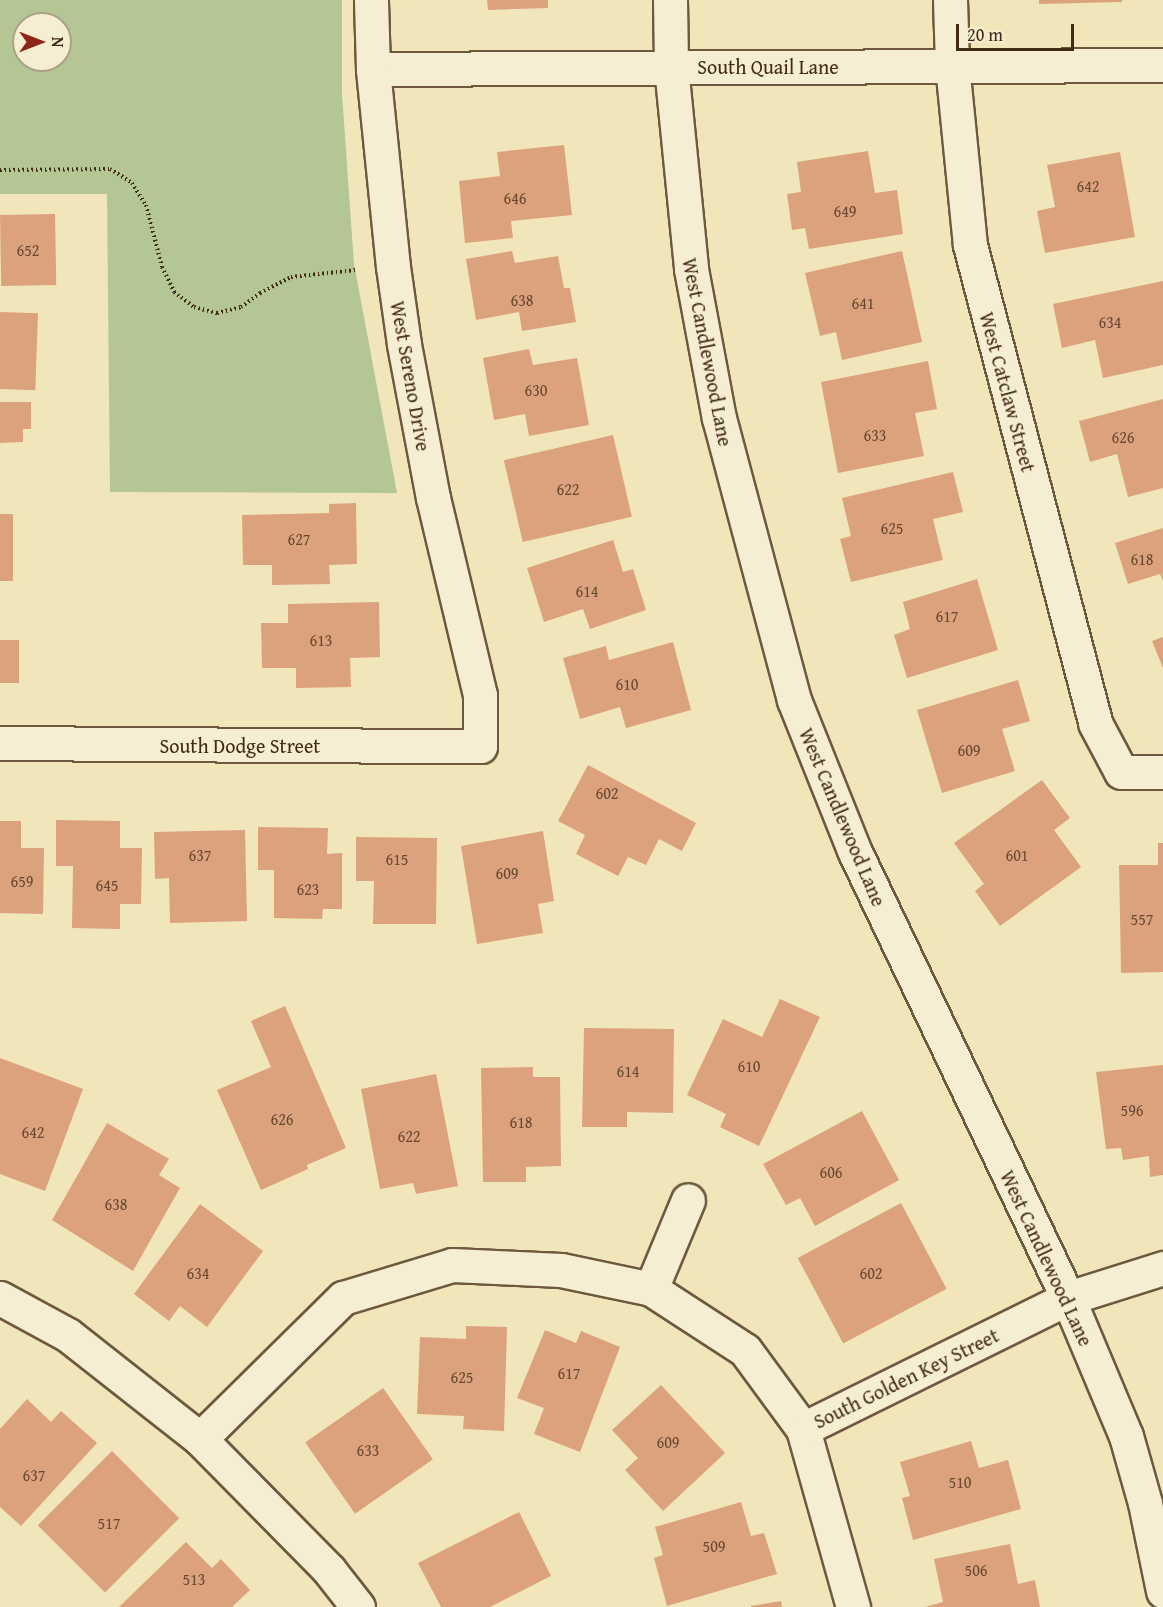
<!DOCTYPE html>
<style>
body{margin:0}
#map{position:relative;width:1163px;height:1607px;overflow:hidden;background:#f1e5ba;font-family:"Gentium Book Plus",serif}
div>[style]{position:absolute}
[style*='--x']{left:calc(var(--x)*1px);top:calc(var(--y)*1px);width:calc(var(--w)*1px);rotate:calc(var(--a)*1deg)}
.green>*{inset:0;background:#b4c694}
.building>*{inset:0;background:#dca27e;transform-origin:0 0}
.path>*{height:4px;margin-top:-2px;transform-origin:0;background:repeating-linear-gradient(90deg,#422a16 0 1.5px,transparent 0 4.5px)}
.roads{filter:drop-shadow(2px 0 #6e593f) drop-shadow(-2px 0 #6e593f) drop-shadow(0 2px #6e593f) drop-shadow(0 -2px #6e593f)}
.minor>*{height:33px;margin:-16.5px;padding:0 16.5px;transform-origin:16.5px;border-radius:16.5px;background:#f6eed2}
span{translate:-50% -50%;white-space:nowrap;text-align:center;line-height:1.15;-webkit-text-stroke:6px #f6eed2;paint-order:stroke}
.number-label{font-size:16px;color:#684830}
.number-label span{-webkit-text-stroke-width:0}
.street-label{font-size:20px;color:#422a16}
.north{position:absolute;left:12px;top:12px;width:60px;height:60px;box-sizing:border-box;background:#f6eed2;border:2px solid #aea087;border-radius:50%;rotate:90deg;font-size:16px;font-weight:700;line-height:24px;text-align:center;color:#422a16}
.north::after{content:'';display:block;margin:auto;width:21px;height:27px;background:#8f2418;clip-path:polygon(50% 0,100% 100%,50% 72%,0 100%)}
.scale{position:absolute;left:956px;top:24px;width:118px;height:27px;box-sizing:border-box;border:3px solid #422a16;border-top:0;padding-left:8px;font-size:18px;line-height:21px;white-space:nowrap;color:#422a16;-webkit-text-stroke:4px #f6eed2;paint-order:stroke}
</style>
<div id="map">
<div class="green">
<i style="clip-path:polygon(evenodd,0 0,342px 0,342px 94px,354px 264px,397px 493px,110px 492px,107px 194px,0 194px,0 0,24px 24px,60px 24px,60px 60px,24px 60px,24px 24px)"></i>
</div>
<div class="building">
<i style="clip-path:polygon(487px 0,548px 0,548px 8px,488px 10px)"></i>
<i style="clip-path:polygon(1039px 0,1122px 0,1122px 2px,1039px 4px)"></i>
<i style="clip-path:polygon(564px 145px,572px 215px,511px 221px,513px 238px,465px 243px,459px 181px,500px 176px,497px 152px)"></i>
<i style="clip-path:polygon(868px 151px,875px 193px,897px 190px,903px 234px,809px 249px,805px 228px,792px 230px,787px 194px,801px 192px,797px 162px)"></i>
<i style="clip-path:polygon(1120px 152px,1135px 237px,1045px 253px,1037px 211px,1055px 207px,1047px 165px)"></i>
<i style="left:55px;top:214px;width:71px;height:55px;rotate:89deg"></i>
<i style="clip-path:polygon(512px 251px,515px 263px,558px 256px,564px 288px,570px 288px,576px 322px,522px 331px,519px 312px,476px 320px,466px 259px)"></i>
<i style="clip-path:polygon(902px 251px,922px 342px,842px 360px,836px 332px,820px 336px,805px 273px)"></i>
<i style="clip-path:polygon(1163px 281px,1163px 365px,1103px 378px,1095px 340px,1062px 348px,1053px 304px)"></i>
<i style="left:0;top:312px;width:38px;height:77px;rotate:2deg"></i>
<i style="clip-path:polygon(529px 349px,533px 365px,577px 358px,589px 425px,529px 436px,525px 414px,494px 420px,483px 358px)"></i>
<i style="clip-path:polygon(928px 361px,937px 409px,915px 413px,924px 456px,838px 473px,821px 382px)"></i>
<i style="clip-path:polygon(1163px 399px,1163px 488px,1128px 497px,1117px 454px,1090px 462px,1079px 421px)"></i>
<i style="clip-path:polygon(0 402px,31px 402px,31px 429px,23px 429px,23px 442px,0 443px)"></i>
<i style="left:613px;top:435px;width:84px;height:112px;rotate:77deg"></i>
<i style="clip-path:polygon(953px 472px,963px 512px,933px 519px,943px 560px,851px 582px,840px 539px,851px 536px,842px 498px)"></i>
<i style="clip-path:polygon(356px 503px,357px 564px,329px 565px,330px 584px,272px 585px,272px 565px,243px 565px,242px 515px,329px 513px,329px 504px)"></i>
<i style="left:0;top:514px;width:13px;height:67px"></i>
<i style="clip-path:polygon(1163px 528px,1163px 581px,1160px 574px,1128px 584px,1115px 543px)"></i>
<i style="clip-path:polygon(613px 540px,623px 572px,633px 569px,646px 610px,590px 629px,583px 609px,544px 622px,527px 568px)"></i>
<i style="clip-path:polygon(977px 579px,998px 650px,907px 678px,894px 635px,910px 629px,903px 602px)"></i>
<i style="clip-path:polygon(379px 602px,380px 657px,350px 658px,351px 687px,296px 688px,296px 668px,262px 668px,261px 623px,288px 623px,288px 604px)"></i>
<i style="clip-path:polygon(1163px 637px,1163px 668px,1152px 641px)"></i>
<i style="left:0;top:640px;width:19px;height:43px"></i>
<i style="clip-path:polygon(673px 642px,691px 710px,626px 728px,620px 707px,580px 719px,563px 658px,606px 646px,609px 660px)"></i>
<i style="clip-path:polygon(1018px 680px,1030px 721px,1002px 729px,1015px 771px,942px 793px,917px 710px)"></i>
<i style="clip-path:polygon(588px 765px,696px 823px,682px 851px,659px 839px,646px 865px,628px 857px,618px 876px,576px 854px,585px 835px,558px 821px)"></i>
<i style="clip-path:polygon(1042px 780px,1070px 818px,1054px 830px,1081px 867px,1000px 926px,975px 891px,984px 884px,954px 843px)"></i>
<i style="clip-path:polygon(56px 820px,120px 821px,120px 848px,142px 848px,141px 904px,120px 904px,120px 929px,72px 928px,73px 866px,56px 866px)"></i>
<i style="clip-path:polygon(0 821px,21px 821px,21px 848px,44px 848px,43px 914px,0 913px)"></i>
<i style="clip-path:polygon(258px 827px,328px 828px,327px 854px,342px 853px,342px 909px,323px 909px,322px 919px,274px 918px,274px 870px,258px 870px)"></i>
<i style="clip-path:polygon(245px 830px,247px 921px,170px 923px,169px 878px,155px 879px,154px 832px)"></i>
<i style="clip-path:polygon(543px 831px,554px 901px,538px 904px,543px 933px,477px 944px,461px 846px)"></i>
<i style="clip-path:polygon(356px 837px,437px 838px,436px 924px,373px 924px,374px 881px,356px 881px)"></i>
<i style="clip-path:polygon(1158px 843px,1163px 843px,1163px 972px,1121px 973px,1119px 865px,1158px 865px)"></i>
<i style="clip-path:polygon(780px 999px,820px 1017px,759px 1146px,720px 1127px,726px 1114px,687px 1095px,723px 1019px,762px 1037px)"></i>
<i style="clip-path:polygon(285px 1006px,346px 1148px,307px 1165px,308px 1169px,261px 1190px,217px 1090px,271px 1067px,251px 1021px)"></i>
<i style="clip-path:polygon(584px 1028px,674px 1029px,673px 1113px,627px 1112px,627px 1127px,582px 1127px)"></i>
<i style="clip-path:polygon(0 1058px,83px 1089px,45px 1191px,0 1174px)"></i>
<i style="clip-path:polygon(1163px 1065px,1163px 1175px,1150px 1177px,1149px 1156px,1123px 1160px,1121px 1148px,1106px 1149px,1096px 1072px)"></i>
<i style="clip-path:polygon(533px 1067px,533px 1077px,560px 1077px,561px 1166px,526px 1167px,526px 1182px,483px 1182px,481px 1068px)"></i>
<i style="clip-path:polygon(436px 1074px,458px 1186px,416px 1194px,413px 1183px,380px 1189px,361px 1089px)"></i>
<i style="clip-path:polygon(862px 1111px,899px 1180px,815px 1226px,800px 1198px,786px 1205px,763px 1164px)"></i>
<i style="clip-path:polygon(107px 1123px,169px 1159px,159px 1175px,180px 1188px,133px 1271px,52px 1220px)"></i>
<i style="left:901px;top:1203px;width:97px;height:117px;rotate:62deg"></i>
<i style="clip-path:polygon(200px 1204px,263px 1251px,207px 1327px,180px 1306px,169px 1321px,134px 1294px)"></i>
<i style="clip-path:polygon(466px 1326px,507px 1327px,504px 1431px,463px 1429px,464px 1416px,417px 1414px,420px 1337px,466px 1339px)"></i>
<i style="clip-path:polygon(545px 1330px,576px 1343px,581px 1331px,620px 1347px,580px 1452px,534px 1434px,544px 1408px,517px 1398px)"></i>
<i style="clip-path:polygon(661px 1385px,725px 1453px,663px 1511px,625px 1470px,638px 1458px,612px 1430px)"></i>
<i style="left:383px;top:1388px;width:87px;height:95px;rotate:55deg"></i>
<i style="clip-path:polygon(27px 1399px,51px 1422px,61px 1411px,97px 1443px,21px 1526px,0 1507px,0 1429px)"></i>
<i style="clip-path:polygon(971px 1441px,979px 1468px,1008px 1460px,1021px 1509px,913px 1540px,902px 1498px,910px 1496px,900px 1462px)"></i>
<i style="left:112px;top:1451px;width:95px;height:105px;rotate:45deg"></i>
<i style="clip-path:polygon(741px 1502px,751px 1536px,764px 1533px,777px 1574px,667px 1606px,654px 1558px,663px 1555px,655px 1527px)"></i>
<i style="clip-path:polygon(519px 1512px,551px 1576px,490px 1607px,441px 1607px,418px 1563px)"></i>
<i style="clip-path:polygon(186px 1542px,212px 1568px,221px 1559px,250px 1590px,232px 1607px,119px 1607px)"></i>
<i style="clip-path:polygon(1010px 1544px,1018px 1584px,1035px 1580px,1040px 1607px,925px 1607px,943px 1602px,934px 1559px)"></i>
<i style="clip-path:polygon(781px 1601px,782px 1607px,751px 1607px,751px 1606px)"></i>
</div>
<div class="path">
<i style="--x:0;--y:170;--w:110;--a:-0.5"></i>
<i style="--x:110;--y:169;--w:26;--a:32"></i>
<i style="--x:132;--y:183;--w:26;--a:58"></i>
<i style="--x:146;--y:205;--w:64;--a:75.5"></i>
<i style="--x:162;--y:267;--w:28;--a:64"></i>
<i style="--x:174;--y:292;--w:25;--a:37"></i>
<i style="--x:194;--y:307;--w:24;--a:15"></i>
<i style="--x:217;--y:313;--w:25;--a:-14"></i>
<i style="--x:241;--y:307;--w:24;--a:-36"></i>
<i style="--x:260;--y:293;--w:35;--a:-27"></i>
<i style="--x:291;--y:277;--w:65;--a:-6.1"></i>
</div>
<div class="roads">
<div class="minor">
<i style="--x:670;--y:0;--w:67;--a:89.1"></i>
<i style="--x:671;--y:67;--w:203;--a:84.3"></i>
<i style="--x:691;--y:269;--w:152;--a:79.4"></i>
<i style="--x:719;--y:418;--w:292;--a:75.1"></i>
<i style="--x:794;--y:700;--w:162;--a:68.2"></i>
<i style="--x:854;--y:850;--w:496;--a:64.5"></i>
<i style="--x:1068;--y:1298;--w:150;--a:67.2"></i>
<i style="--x:1126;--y:1436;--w:70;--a:74.2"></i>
<i style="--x:1145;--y:1503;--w:90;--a:78.4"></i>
<i style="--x:950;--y:0;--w:65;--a:88.2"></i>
<i style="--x:952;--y:65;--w:181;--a:84.3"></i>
<i style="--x:970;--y:245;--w:494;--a:75.3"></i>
<i style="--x:1095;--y:723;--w:55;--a:62"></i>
<i style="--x:1121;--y:772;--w:42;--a:0"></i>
<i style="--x:373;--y:69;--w:790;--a:-0.29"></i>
<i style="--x:0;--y:743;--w:480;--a:0.4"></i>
<i style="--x:480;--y:746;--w:51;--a:-90"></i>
<i style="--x:480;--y:695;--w:203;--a:-103.4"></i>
<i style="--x:433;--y:498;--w:157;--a:-100.7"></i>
<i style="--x:404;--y:344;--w:78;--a:-98.1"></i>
<i style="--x:393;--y:267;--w:199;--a:-95.8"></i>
<i style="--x:373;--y:69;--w:69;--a:-91.7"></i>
<i style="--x:651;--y:1289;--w:96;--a:-67.4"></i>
<i style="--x:0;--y:1298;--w:77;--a:28.6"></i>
<i style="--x:68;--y:1335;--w:168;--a:38.2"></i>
<i style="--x:200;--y:1439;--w:201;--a:-44.6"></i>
<i style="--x:343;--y:1298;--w:114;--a:-16.8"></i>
<i style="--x:452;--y:1265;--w:109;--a:2.6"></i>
<i style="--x:561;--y:1270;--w:92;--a:11.9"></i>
<i style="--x:651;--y:1289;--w:112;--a:33"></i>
<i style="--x:745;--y:1350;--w:98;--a:53.7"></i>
<i style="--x:803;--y:1429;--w:185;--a:74.3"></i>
<i style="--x:803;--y:1429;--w:296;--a:-26.3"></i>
<i style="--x:1068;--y:1298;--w:100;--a:-17.5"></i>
<i style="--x:200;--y:1439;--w:184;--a:45.4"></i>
<i style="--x:329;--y:1570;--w:47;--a:51.9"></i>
</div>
</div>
<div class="number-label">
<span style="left:1088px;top:186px">642</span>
<span style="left:515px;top:198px">646</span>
<span style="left:845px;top:211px">649</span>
<span style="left:28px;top:250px">652</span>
<span style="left:522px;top:300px">638</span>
<span style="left:863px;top:303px">641</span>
<span style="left:1110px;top:322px">634</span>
<span style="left:536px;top:390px">630</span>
<span style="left:875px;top:435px">633</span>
<span style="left:1123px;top:437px">626</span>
<span style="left:568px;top:489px">622</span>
<span style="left:892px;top:528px">625</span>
<span style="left:299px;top:539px">627</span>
<span style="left:1142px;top:559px">618</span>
<span style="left:587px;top:591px">614</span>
<span style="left:947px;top:616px">617</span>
<span style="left:321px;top:640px">613</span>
<span style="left:627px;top:684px">610</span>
<span style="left:969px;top:750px">609</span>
<span style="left:607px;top:793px">602</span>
<span style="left:200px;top:855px">637</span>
<span style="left:1017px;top:855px">601</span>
<span style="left:397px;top:859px">615</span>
<span style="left:507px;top:873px">609</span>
<span style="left:22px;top:881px">659</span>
<span style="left:107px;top:885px">645</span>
<span style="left:308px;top:889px">623</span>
<span style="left:1142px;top:919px">557</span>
<span style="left:749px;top:1066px">610</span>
<span style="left:628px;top:1071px">614</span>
<span style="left:1132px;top:1110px">596</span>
<span style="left:282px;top:1119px">626</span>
<span style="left:521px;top:1122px">618</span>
<span style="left:33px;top:1132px">642</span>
<span style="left:409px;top:1136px">622</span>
<span style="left:831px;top:1172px">606</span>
<span style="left:116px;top:1204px">638</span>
<span style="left:198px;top:1273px">634</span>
<span style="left:871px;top:1273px">602</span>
<span style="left:569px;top:1373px">617</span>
<span style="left:462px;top:1377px">625</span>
<span style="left:668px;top:1442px">609</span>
<span style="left:368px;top:1450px">633</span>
<span style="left:34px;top:1475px">637</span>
<span style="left:960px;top:1482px">510</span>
<span style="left:109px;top:1523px">517</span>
<span style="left:714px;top:1546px">509</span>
<span style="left:976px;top:1570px">506</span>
<span style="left:194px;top:1579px">513</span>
</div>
<div class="street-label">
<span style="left:768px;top:66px">South Quail Lane</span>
<span style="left:708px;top:352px;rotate:79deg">West Candlewood Lane</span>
<span style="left:411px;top:376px;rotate:80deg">West Sereno Drive</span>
<span style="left:1008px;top:392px;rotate:75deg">West Catclaw Street</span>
<span style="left:240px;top:745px">South Dodge Street</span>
<span style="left:843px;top:817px;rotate:67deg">West Candlewood Lane</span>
<span style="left:1047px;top:1258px;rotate:65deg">West Candlewood Lane</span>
<span style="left:906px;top:1378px;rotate:-26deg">South Golden Key Street</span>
</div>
<div class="north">N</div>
<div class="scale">20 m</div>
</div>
